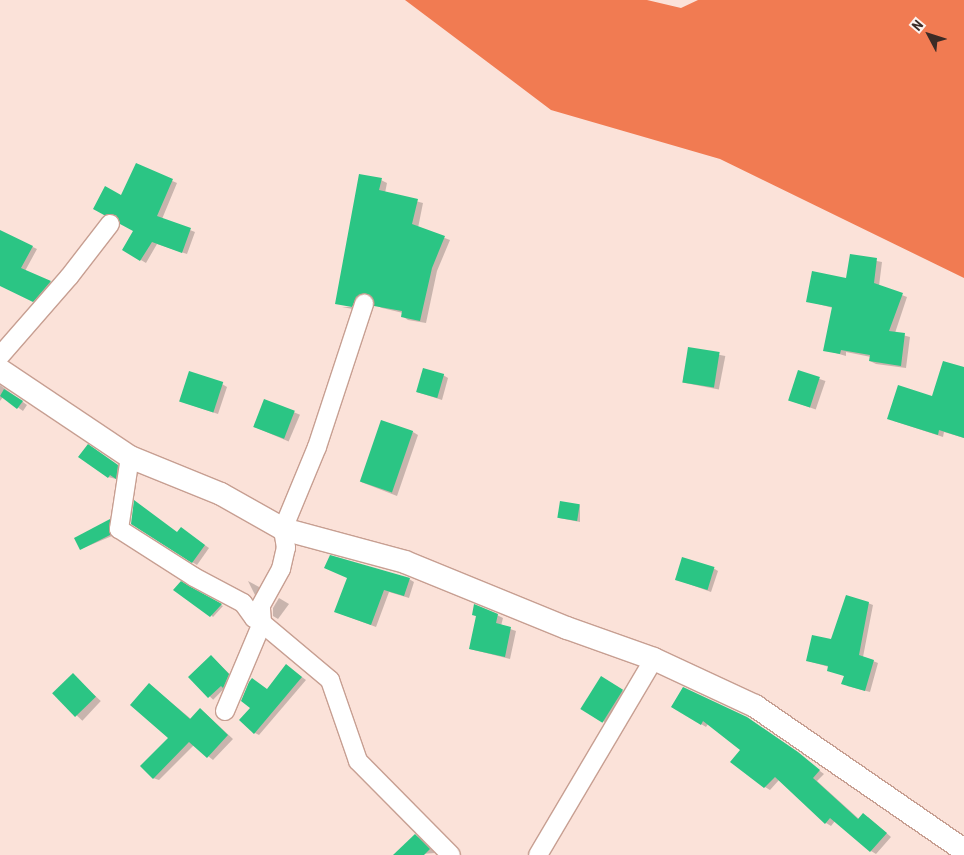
<!DOCTYPE html>
<style>
body{margin:0}
#map{position:relative;width:964px;height:855px;overflow:hidden;background:#fbe2d9;font-family:"Roboto Condensed",sans-serif}
div>[style]{position:absolute}
[style*='--x']{left:calc(var(--x)*1px);top:calc(var(--y)*1px);width:calc(var(--w)*1px);rotate:calc(var(--a)*1deg)}
.forest>*{inset:0;background:#f17b52}
.shadow>*{inset:0;background:#0003;transform-origin:0 0}
.building>*{inset:0;background:#2bc584;transform-origin:0 0}
.roads{filter:drop-shadow(1px 0 #c79f92) drop-shadow(-1px 0 #c79f92) drop-shadow(0 1px #c79f92) drop-shadow(0 -1px #c79f92)}
.minor>*{height:18px;margin:-9px;padding:0 9px;transform-origin:9px;border-radius:9px;background:#fff}
.tertiary>*{height:22px;margin:-11px;padding:0 11px;transform-origin:11px;border-radius:11px;background:#fff}
span{translate:-50% -50%;white-space:nowrap;text-align:center;line-height:1.15;-webkit-text-stroke:4px #fcf3f0;paint-order:stroke}
.north{position:absolute;left:904px;top:10px;width:50px;height:50px;-webkit-text-stroke:4px #fcf3f0;paint-order:stroke;rotate:310deg;font-size:14px;font-weight:700;line-height:20px;text-align:center;color:#3b2b26}
.north::after{content:'';display:block;margin:auto;width:18px;height:22px;background:#3b2b26;clip-path:polygon(50% 0,100% 100%,50% 72%,0 100%)}
</style>
<div id="map">
<div class="forest">
<i style="clip-path:polygon(405px 0,647px 0,681px 8px,698px 0,964px 0,964px 278px,720px 159px,551px 110px)"></i>
</div>
<div class="shadow">
<i style="clip-path:polygon(136px 165px,177px 183px,162px 219px,195px 232px,187px 254px,157px 244px,146px 263px,124px 250px,135px 231px,119px 217px,110px 217px,94px 209px,122px 196px)"></i>
<i style="clip-path:polygon(381px 180px,387px 183px,385px 193px,423px 203px,418px 228px,450px 240px,437px 271px,426px 323px,408px 320px,402px 316px,403px 313px,382px 308px,375px 305px,373px 297px,363px 299px,358px 310px,342px 307px,358px 307px,336px 303px)"></i>
<i style="clip-path:polygon(0 231px,37px 249px,25px 271px,55px 284px,38px 304px,0 284px)"></i>
<i style="clip-path:polygon(851px 256px,882px 262px,879px 286px,907px 297px,895px 333px,910px 337px,906px 368px,876px 364px,870px 361px,871px 357px,846px 352px,846px 356px,825px 350px,833px 308px,807px 301px,847px 280px)"></i>
<i style="left:689px;top:349px;width:37px;height:34px;rotate:11deg"></i>
<i style="clip-path:polygon(964px 368px,964px 438px,944px 432px,943px 437px,894px 421px,933px 397px)"></i>
<i style="left:799px;top:372px;width:28px;height:30px;rotate:19deg"></i>
<i style="clip-path:polygon(443px 375px,448px 378px,442px 400px,417px 392px)"></i>
<i style="clip-path:polygon(222px 384px,227px 387px,218px 414px,185px 403px)"></i>
<i style="clip-path:polygon(0 385px,27px 405px,23px 411px,3px 397px,0 401px)"></i>
<i style="left:265px;top:400px;width:38px;height:29px;rotate:23deg"></i>
<i style="clip-path:polygon(413px 432px,418px 435px,397px 496px,361px 482px)"></i>
<i style="clip-path:polygon(93px 449px,122px 469px,120px 480px,108px 477px)"></i>
<i style="clip-path:polygon(580px 505px,580px 522px,559px 518px)"></i>
<i style="clip-path:polygon(110px 521px,112px 536px,81px 549px)"></i>
<i style="clip-path:polygon(186px 532px,209px 548px,197px 565px,192px 562px,178px 533px)"></i>
<i style="clip-path:polygon(713px 568px,718px 571px,711px 592px,675px 579px)"></i>
<i style="clip-path:polygon(348px 578px,409px 579px,414px 582px,409px 598px,389px 592px,376px 627px,341px 614px)"></i>
<i style="clip-path:polygon(248px 581px,261px 588px,257px 596px,255px 595px)"></i>
<i style="clip-path:polygon(181px 583px,223px 606px,213px 617px)"></i>
<i style="clip-path:polygon(279px 598px,289px 604px,278px 619px,273px 616px,273px 608px)"></i>
<i style="clip-path:polygon(868px 603px,873px 605px,863px 657px,878px 663px,870px 692px,847px 686px,845px 676px,828px 670px,829px 667px,808px 661px)"></i>
<i style="clip-path:polygon(474px 615px,497px 615px,503px 618px,501px 626px,516px 631px,510px 659px,470px 649px,477px 617px)"></i>
<i style="left:211px;top:656px;width:32px;height:30px;rotate:44deg"></i>
<i style="clip-path:polygon(291px 669px,306px 680px,259px 735px,255px 733px,251px 708px)"></i>
<i style="left:73px;top:675px;width:38px;height:27px;rotate:43deg"></i>
<i style="left:601px;top:678px;width:31px;height:36px;rotate:31deg"></i>
<i style="clip-path:polygon(154px 688px,191px 719px,200px 710px,205px 713px,233px 739px,213px 760px,194px 745px,159px 780px,153px 778px,170px 738px)"></i>
<i style="clip-path:polygon(673px 707px,752px 721px,824px 774px,817px 781px,859px 819px,868px 817px,891px 837px,876px 854px,871px 851px,835px 821px,831px 826px,826px 823px,779px 780px,770px 790px,765px 787px,732px 762px,741px 750px,708px 724px,706px 727px)"></i>
<i style="clip-path:polygon(415px 835px,420px 838px,435px 853px,408px 855px)"></i>
</div>
<div class="building">
<i style="clip-path:polygon(136px 163px,173px 179px,157px 216px,191px 228px,182px 253px,152px 242px,140px 261px,122px 250px,133px 231px,120px 224px,116px 215px,104px 215px,93px 209px,105px 186px,121px 195px)"></i>
<i style="clip-path:polygon(359px 174px,382px 178px,379px 190px,418px 199px,412px 224px,445px 236px,432px 268px,420px 321px,401px 317px,402px 311px,374px 306px,372px 297px,367px 294px,357px 296px,352px 307px,335px 304px)"></i>
<i style="clip-path:polygon(0 230px,33px 246px,21px 268px,51px 281px,33px 302px,0 286px)"></i>
<i style="clip-path:polygon(850px 254px,877px 258px,874px 283px,903px 293px,889px 331px,905px 333px,901px 366px,869px 361px,870px 355px,841px 350px,840px 354px,823px 351px,832px 307px,806px 302px,812px 271px,846px 278px)"></i>
<i style="left:688px;top:347px;width:32px;height:36px;rotate:9deg"></i>
<i style="clip-path:polygon(943px 361px,964px 367px,964px 438px,939px 430px,938px 435px,887px 419px,898px 385px,932px 396px)"></i>
<i style="left:423px;top:368px;width:22px;height:25px;rotate:16deg"></i>
<i style="left:798px;top:370px;width:23px;height:32px;rotate:18deg"></i>
<i style="left:189px;top:371px;width:36px;height:32px;rotate:18deg"></i>
<i style="clip-path:polygon(4px 389px,23px 401px,17px 409px,0 396px)"></i>
<i style="left:264px;top:399px;width:33px;height:30px;rotate:21deg"></i>
<i style="left:381px;top:420px;width:34px;height:65px;rotate:19deg"></i>
<i style="clip-path:polygon(88px 444px,118px 465px,116px 479px,110px 475px,108px 478px,78px 457px)"></i>
<i style="clip-path:polygon(134px 500px,177px 532px,181px 527px,205px 545px,192px 563px,131px 524px)"></i>
<i style="left:560px;top:501px;width:20px;height:17px;rotate:9deg"></i>
<i style="clip-path:polygon(110px 519px,110px 535px,80px 550px,74px 538px)"></i>
<i style="clip-path:polygon(330px 555px,410px 578px,404px 596px,384px 590px,371px 625px,334px 612px,347px 578px,324px 568px)"></i>
<i style="left:682px;top:557px;width:34px;height:24px;rotate:17deg"></i>
<i style="clip-path:polygon(181px 581px,189px 586px,222px 604px,210px 617px,173px 590px)"></i>
<i style="clip-path:polygon(846px 595px,869px 602px,859px 655px,874px 660px,865px 691px,841px 684px,844px 676px,827px 671px,828px 666px,806px 661px,812px 635px,831px 639px)"></i>
<i style="clip-path:polygon(474px 604px,498px 614px,496px 623px,511px 627px,505px 657px,469px 649px,476px 616px,472px 615px)"></i>
<i style="clip-path:polygon(211px 655px,229px 674px,223px 688px,221px 686px,208px 698px,188px 677px)"></i>
<i style="clip-path:polygon(286px 664px,302px 677px,254px 734px,239px 720px,250px 708px,241px 701px,249px 682px,252px 678px,267px 689px)"></i>
<i style="left:73px;top:673px;width:33px;height:29px;rotate:46deg"></i>
<i style="left:601px;top:676px;width:26px;height:39px;rotate:32deg"></i>
<i style="clip-path:polygon(149px 683px,190px 719px,200px 708px,228px 735px,207px 758px,189px 742px,153px 779px,140px 766px,168px 738px,130px 705px)"></i>
<i style="clip-path:polygon(683px 687px,747px 717px,798px 752px,820px 770px,813px 778px,858px 819px,863px 813px,887px 833px,870px 852px,830px 818px,825px 824px,775px 777px,764px 788px,730px 762px,740px 750px,703px 721px,701px 725px,671px 707px)"></i>
<i style="clip-path:polygon(415px 834px,430px 849px,424px 855px,393px 855px)"></i>
</div>
<div class="roads">
<div class="minor">
<i style="--x:0;--y:356;--w:105;--a:-48.9"></i>
<i style="--x:69;--y:277;--w:67;--a:-52.3"></i>
<i style="--x:130;--y:457;--w:73;--a:98.7"></i>
<i style="--x:119;--y:529;--w:89;--a:32.6"></i>
<i style="--x:194;--y:577;--w:55;--a:28"></i>
<i style="--x:243;--y:603;--w:19;--a:54"></i>
<i style="--x:262;--y:623;--w:89;--a:40"></i>
<i style="--x:330;--y:680;--w:86;--a:70.9"></i>
<i style="--x:358;--y:761;--w:132;--a:45.3"></i>
<i style="--x:225;--y:711;--w:95;--a:-67.2"></i>
<i style="--x:262;--y:623;--w:15;--a:-94"></i>
<i style="--x:261;--y:608;--w:12;--a:125"></i>
<i style="--x:254;--y:618;--w:56;--a:-61.1"></i>
<i style="--x:281;--y:569;--w:22;--a:-77"></i>
<i style="--x:286;--y:548;--w:19;--a:-99"></i>
<i style="--x:283;--y:529;--w:89;--a:-67.5"></i>
<i style="--x:317;--y:447;--w:151;--a:-71.8"></i>
<i style="--x:538;--y:855;--w:228;--a:-59.4"></i>
</div>
<div class="tertiary">
<i style="--x:0;--y:370;--w:156;--a:33.8"></i>
<i style="--x:130;--y:457;--w:98;--a:22.1"></i>
<i style="--x:221;--y:494;--w:71;--a:29.4"></i>
<i style="--x:283;--y:529;--w:126;--a:15.1"></i>
<i style="--x:405;--y:562;--w:175;--a:22.2"></i>
<i style="--x:567;--y:628;--w:92;--a:19.6"></i>
<i style="--x:654;--y:659;--w:111;--a:25"></i>
<i style="--x:755;--y:706;--w:254;--a:34.6"></i>
</div>
</div>
<div class="north">N</div>
</div>
